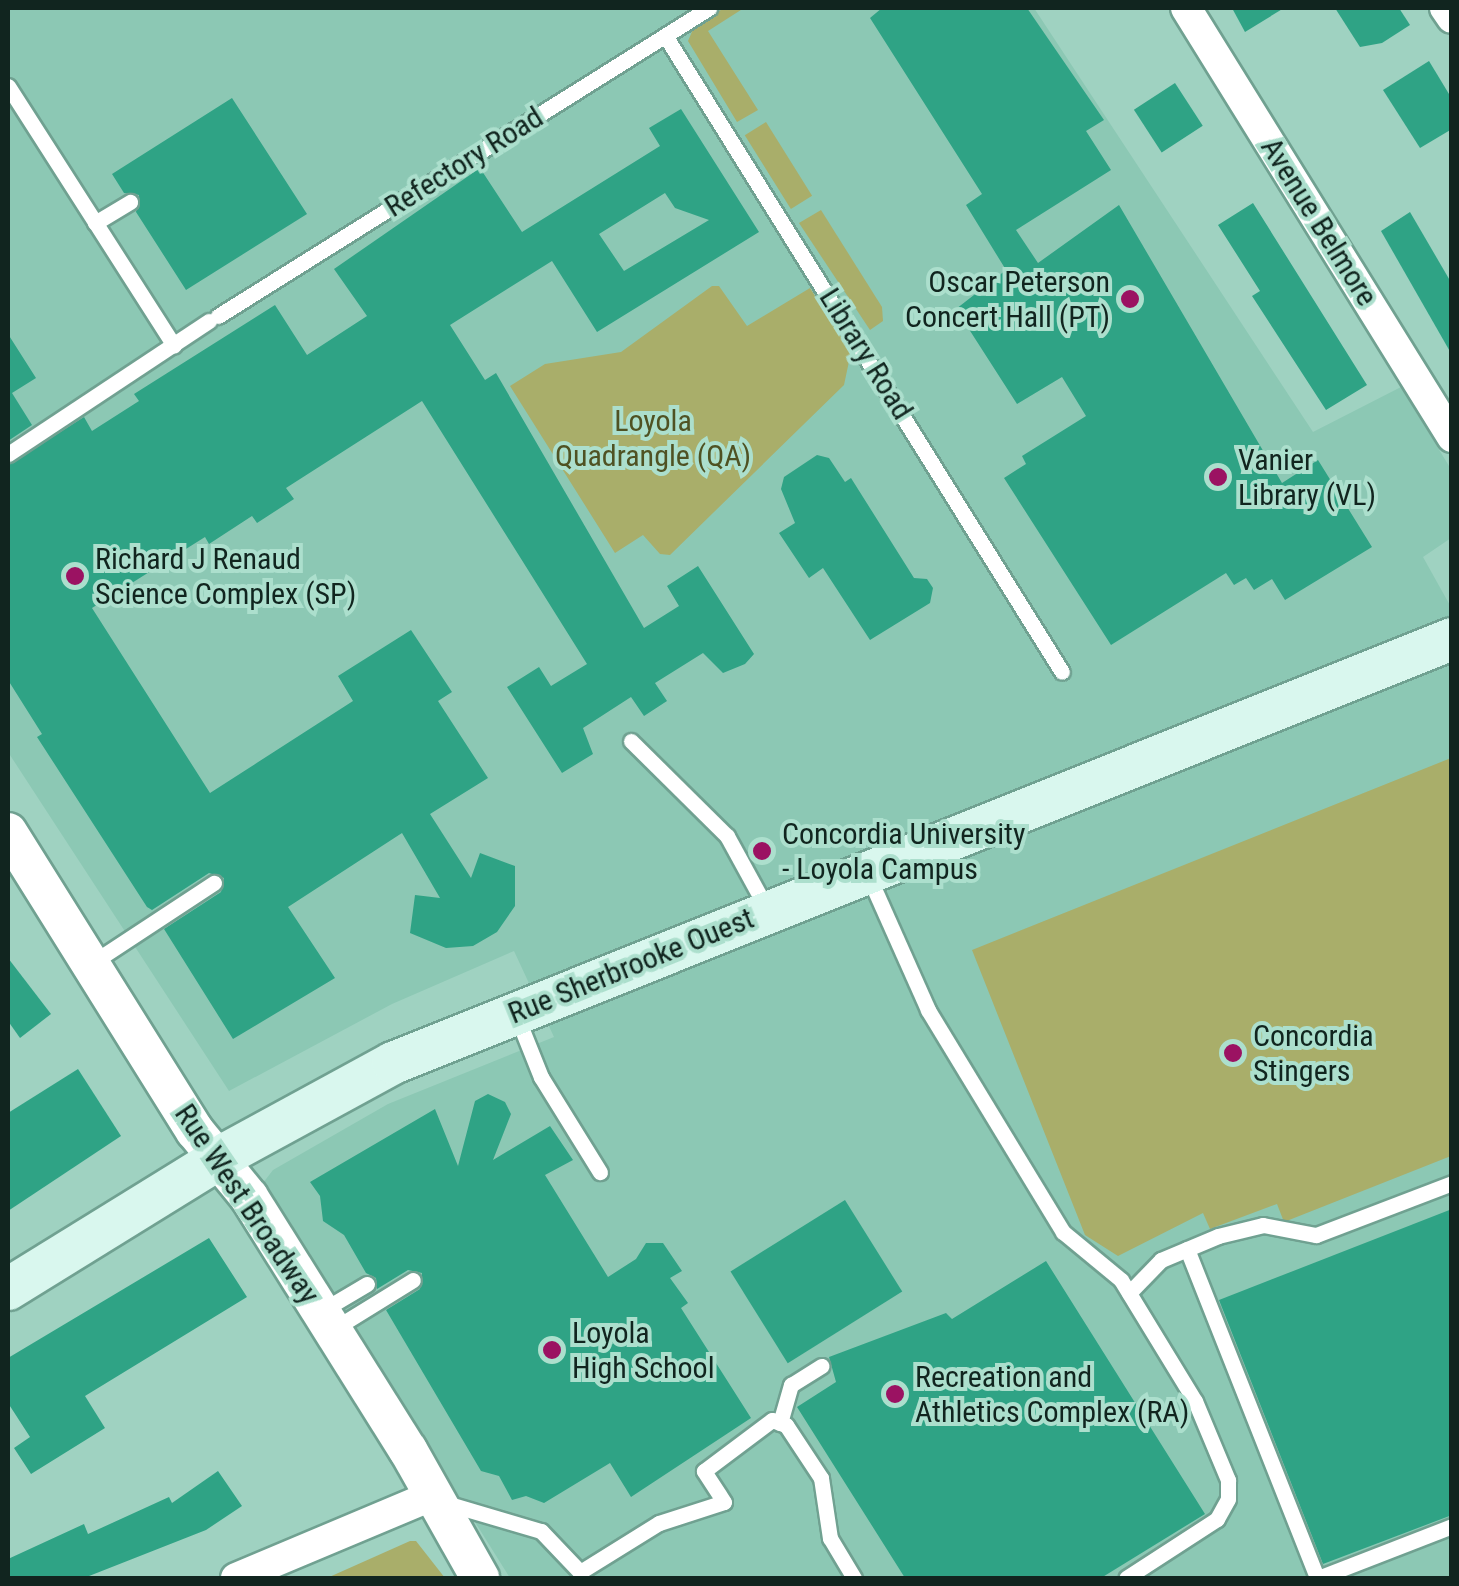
<!DOCTYPE html>
<style>
body{margin:0}
#map{position:relative;width:1459px;height:1586px;overflow:hidden;background:#9fd2c1;font-family:"Roboto Condensed",sans-serif}
div>[style]{position:absolute}
[style*='--x']{left:calc(var(--x)*1px);top:calc(var(--y)*1px);width:calc(var(--w)*1px);rotate:calc(var(--a)*1deg)}
.built>*{inset:0;background:#8cc8b4}
.green>*{inset:0;background:#a9ae6a;transform-origin:0 0}
.building>*{inset:0;background:#2fa385;transform-origin:0 0}
.roads{filter:drop-shadow(2px 0 #70a191) drop-shadow(-2px 0 #70a191) drop-shadow(0 2px #70a191) drop-shadow(0 -2px #70a191)}
.service>*{height:15px;margin:-7.5px;padding:0 7.5px;transform-origin:7.5px;border-radius:7.5px;background:#fff}
.minor>*{height:30px;margin:-15px;padding:0 15px;transform-origin:15px;border-radius:15px;background:#fff}
.tertiary>*{height:38px;margin:-19px;padding:0 19px;transform-origin:19px;border-radius:19px;background:#fff}
.secondary>*{height:42px;margin:-21px;padding:0 21px;transform-origin:21px;border-radius:21px;background:#d9f7ee}
.dots>*{width:28px;height:28px;translate:-50% -50%;box-sizing:border-box;border:5px solid #acdfcd;border-radius:50%}
span{translate:-50% -50%;white-space:nowrap;text-align:center;line-height:1.15;-webkit-text-stroke:8px #acdfcd;paint-order:stroke}
.street-label{font-size:30px;color:#11251f}
.poi-label{font-size:30px;color:#11251f}
.right{translate:-100% -50%;text-align:right}
.left{translate:0 -50%;text-align:left}
.park-label{font-size:30px;color:#4f5223}
.frame{position:absolute;inset:0;border:10px solid #11251f;pointer-events:none}
</style>
<div id="map">
<div class="built">
<i style="clip-path:polygon(8px 8px,1034px 8px,1313px 432px,1401px 387px,1452px 471px,1451px 538px,1423px 557px,1452px 609px,1451px 1578px,510px 1578px,263px 1183px,273px 1170px,388px 1104px,554px 1037px,514px 951px,392px 1004px,229px 1091px,8px 752px)"></i>
</div>
<div class="green">
<i style="clip-path:polygon(724px 8px,744px 8px,708px 31px,758px 110px,737px 122px,688px 41px,694px 27px)"></i>
<i style="left:766px;top:122px;width:87px;height:25px;rotate:58deg"></i>
<i style="clip-path:polygon(821px 210px,882px 307px,883px 321px,870px 330px,799px 223px)"></i>
<i style="clip-path:polygon(712px 286px,719px 286px,747px 326px,810px 288px,851px 352px,844px 385px,670px 555px,660px 554px,643px 535px,615px 553px,510px 386px,545px 364px,621px 352px)"></i>
<i style="clip-path:polygon(1451px 758px,1451px 1156px,1284px 1222px,1277px 1204px,1210px 1229px,1203px 1213px,1118px 1256px,1085px 1235px,972px 950px)"></i>
<i style="clip-path:polygon(416px 1541px,445px 1578px,327px 1578px,410px 1541px)"></i>
</div>
<div class="building">
<i style="clip-path:polygon(882px 8px,1027px 8px,1104px 120px,1086px 131px,1111px 170px,1016px 230px,1038px 263px,1119px 205px,1282px 483px,1318px 460px,1372px 547px,1285px 600px,1272px 579px,1254px 590px,1246px 578px,1234px 585px,1226px 573px,1111px 645px,1004px 478px,1026px 464px,1022px 456px,1086px 416px,1062px 377px,1017px 404px,956px 309px,1006px 270px,966px 205px,982px 194px,870px 18px)"></i>
<i style="clip-path:polygon(1232px 8px,1284px 8px,1245px 32px)"></i>
<i style="clip-path:polygon(1335px 8px,1399px 8px,1410px 25px,1382px 43px,1360px 47px)"></i>
<i style="clip-path:polygon(1429px 61px,1452px 99px,1452px 129px,1420px 148px,1383px 90px)"></i>
<i style="left:1175px;top:83px;width:51px;height:49px;rotate:57deg"></i>
<i style="clip-path:polygon(232px 98px,307px 214px,186px 290px,136px 212px,139px 195px,124px 193px,112px 174px)"></i>
<i style="clip-path:polygon(evenodd,681px 109px,759px 232px,597px 332px,552px 261px,450px 325px,485px 380px,496px 373px,644px 628px,679px 606px,667px 586px,698px 566px,754px 654px,745px 664px,723px 673px,703px 653px,655px 683px,667px 701px,644px 716px,631px 697px,583px 728px,593px 754px,562px 773px,507px 687px,539px 667px,551px 686px,587px 664px,422px 401px,286px 488px,294px 499px,257px 523px,252px 516px,209px 544px,205px 537px,92px 608px,210px 793px,353px 701px,338px 676px,411px 630px,452px 692px,438px 701px,488px 778px,430px 814px,471px 878px,480px 853px,515px 866px,515px 906px,497px 932px,473px 946px,446px 948px,410px 933px,415px 895px,440px 898px,402px 833px,288px 907px,335px 978px,233px 1039px,164px 929px,221px 892px,224px 878px,209px 873px,152px 910px,147px 907px,37px 737px,42px 734px,8px 680px,8px 465px,84px 417px,92px 431px,139px 401px,134px 394px,275px 305px,307px 355px,367px 316px,334px 269px,480px 168px,522px 232px,660px 146px,649px 128px,681px 109px,665px 193px,675px 208px,709px 220px,624px 271px,599px 234px,665px 193px)"></i>
<i style="clip-path:polygon(1253px 203px,1367px 385px,1326px 410px,1252px 296px,1260px 291px,1218px 225px)"></i>
<i style="clip-path:polygon(1410px 212px,1452px 284px,1452px 355px,1381px 231px)"></i>
<i style="clip-path:polygon(8px 334px,36px 378px,12px 393px,32px 425px,8px 441px)"></i>
<i style="clip-path:polygon(817px 455px,829px 458px,845px 482px,851px 478px,914px 578px,927px 579px,933px 588px,930px 603px,870px 640px,823px 568px,809px 578px,779px 533px,795px 523px,781px 489px,784px 477px)"></i>
<i style="clip-path:polygon(8px 958px,51px 1014px,20px 1038px,8px 1021px)"></i>
<i style="clip-path:polygon(78px 1069px,121px 1136px,8px 1211px,8px 1113px)"></i>
<i style="clip-path:polygon(488px 1094px,505px 1102px,511px 1114px,493px 1160px,550px 1126px,573px 1160px,545px 1175px,608px 1277px,636px 1259px,646px 1243px,663px 1243px,682px 1271px,670px 1278px,688px 1303px,681px 1308px,751px 1418px,631px 1497px,610px 1463px,544px 1503px,526px 1496px,512px 1500px,499px 1476px,481px 1471px,386px 1310px,420px 1289px,422px 1273px,408px 1270px,377px 1289px,376px 1278px,366px 1273px,344px 1235px,323px 1221px,320px 1196px,310px 1182px,435px 1109px,458px 1166px,475px 1101px)"></i>
<i style="left:845px;top:1200px;width:108px;height:135px;rotate:58deg"></i>
<i style="clip-path:polygon(1452px 1209px,1452px 1515px,1323px 1564px,1219px 1300px)"></i>
<i style="clip-path:polygon(209px 1238px,247px 1297px,85px 1396px,105px 1428px,31px 1474px,14px 1448px,30px 1437px,8px 1403px,8px 1358px)"></i>
<i style="clip-path:polygon(1046px 1261px,1205px 1514px,1101px 1578px,905px 1578px,797px 1407px,836px 1382px,829px 1357px,946px 1313px,952px 1319px)"></i>
<i style="clip-path:polygon(218px 1471px,242px 1506px,206px 1530px,84px 1578px,8px 1578px,8px 1559px,84px 1524px,88px 1534px,169px 1497px,172px 1503px)"></i>
</div>
<div class="roads">
<div class="service">
<i style="--x:666;--y:37;--w:748;--a:58.05"></i>
<i style="--x:8;--y:86;--w:308;--a:57.4"></i>
<i style="--x:95;--y:223;--w:41;--a:-31"></i>
<i style="--x:218;--y:316;--w:580;--a:-32.1"></i>
<i style="--x:8;--y:454;--w:241;--a:-33.5"></i>
<i style="--x:631;--y:741;--w:135;--a:44.7"></i>
<i style="--x:727;--y:836;--w:85;--a:61.3"></i>
<i style="--x:868;--y:875;--w:148;--a:66"></i>
<i style="--x:928;--y:1010;--w:260;--a:58.7"></i>
<i style="--x:1063;--y:1232;--w:75;--a:39.6"></i>
<i style="--x:1121;--y:1280;--w:142;--a:58.6"></i>
<i style="--x:1195;--y:1401;--w:86;--a:67.3"></i>
<i style="--x:1228;--y:1480;--w:19;--a:90"></i>
<i style="--x:1228;--y:1499;--w:23;--a:119"></i>
<i style="--x:1217;--y:1519;--w:108;--a:147"></i>
<i style="--x:92;--y:963;--w:146;--a:-33.3"></i>
<i style="--x:517;--y:1017;--w:65;--a:68.2"></i>
<i style="--x:541;--y:1077;--w:112;--a:58.2"></i>
<i style="--x:1187;--y:1249;--w:354;--a:68.4"></i>
<i style="--x:1129;--y:1293;--w:46;--a:-45.9"></i>
<i style="--x:1161;--y:1260;--w:62;--a:-22.8"></i>
<i style="--x:1218;--y:1236;--w:46;--a:-13.7"></i>
<i style="--x:1263;--y:1225;--w:54;--a:10.7"></i>
<i style="--x:1316;--y:1235;--w:146;--a:-20.9"></i>
<i style="--x:323;--y:1310;--w:51;--a:-30.6"></i>
<i style="--x:332;--y:1330;--w:95;--a:-31.7"></i>
<i style="--x:780;--y:1423;--w:40;--a:-74"></i>
<i style="--x:791;--y:1385;--w:36;--a:-32"></i>
<i style="--x:449;--y:1504;--w:96;--a:16.4"></i>
<i style="--x:541;--y:1531;--w:57;--a:46.4"></i>
<i style="--x:580;--y:1572;--w:93;--a:-31.8"></i>
<i style="--x:659;--y:1523;--w:68;--a:-17.9"></i>
<i style="--x:724;--y:1502;--w:37;--a:-123"></i>
<i style="--x:704;--y:1471;--w:85;--a:-36.9"></i>
<i style="--x:772;--y:1420;--w:15;--a:20"></i>
<i style="--x:786;--y:1425;--w:64;--a:56.6"></i>
<i style="--x:821;--y:1478;--w:61;--a:81.5"></i>
<i style="--x:830;--y:1538;--w:47;--a:59"></i>
<i style="--x:1318;--y:1578;--w:144;--a:-21.2"></i>
</div>
<div class="minor">
<i style="--x:1186;--y:8;--w:505;--a:58.2"></i>
<i style="--x:1445;--y:8;--w:12;--a:55"></i>
<i style="--x:236;--y:1578;--w:214;--a:-22.8"></i>
</div>
<div class="tertiary">
<i style="--x:8;--y:832;--w:353;--a:58"></i>
<i style="--x:195;--y:1131;--w:85;--a:50.7"></i>
<i style="--x:249;--y:1197;--w:299;--a:57.9"></i>
<i style="--x:408;--y:1450;--w:147;--a:60.6"></i>
</div>
<div class="secondary">
<i style="--x:8;--y:1289;--w:259;--a:-31.7"></i>
<i style="--x:228;--y:1153;--w:188;--a:-28.6"></i>
<i style="--x:393;--y:1063;--w:1141;--a:-21.82"></i>
</div>
</div>
<div class="dots">
<i style="left:1130px;top:299px;background:#9b1262"></i>
<i style="left:1218px;top:477px;background:#9b1262"></i>
<i style="left:75px;top:576px;background:#9b1262"></i>
<i style="left:762px;top:851px;background:#9b1262"></i>
<i style="left:1233px;top:1053px;background:#9b1262"></i>
<i style="left:552px;top:1350px;background:#9b1262"></i>
<i style="left:895px;top:1394px;background:#9b1262"></i>
</div>
<div class="street-label">
<span style="left:464px;top:162px;rotate:-32deg">Refectory Road</span>
<span style="left:1319px;top:222px;rotate:58deg">Avenue Belmore</span>
<span style="left:866px;top:354px;rotate:58deg">Library Road</span>
<span style="left:631px;top:966px;rotate:-22deg">Rue Sherbrooke Ouest</span>
<span style="left:247px;top:1204px;rotate:56deg">Rue West Broadway</span>
</div>
<div class="poi-label">
<span class="right" style="left:1110px;top:299px">Oscar Peterson<br>Concert Hall (PT)</span>
<span class="left" style="left:1238px;top:477px">Vanier<br>Library (VL)</span>
<span class="left" style="left:95px;top:576px">Richard J Renaud<br>Science Complex (SP)</span>
<span class="left" style="left:782px;top:851px">Concordia University<br>- Loyola Campus</span>
<span class="left" style="left:1253px;top:1053px">Concordia<br>Stingers</span>
<span class="left" style="left:572px;top:1350px">Loyola<br>High School</span>
<span class="left" style="left:915px;top:1394px">Recreation and<br>Athletics Complex (RA)</span>
</div>
<div class="park-label">
<span style="left:653px;top:438px">Loyola<br>Quadrangle (QA)</span>
</div>
<div class="frame"></div>
</div>
